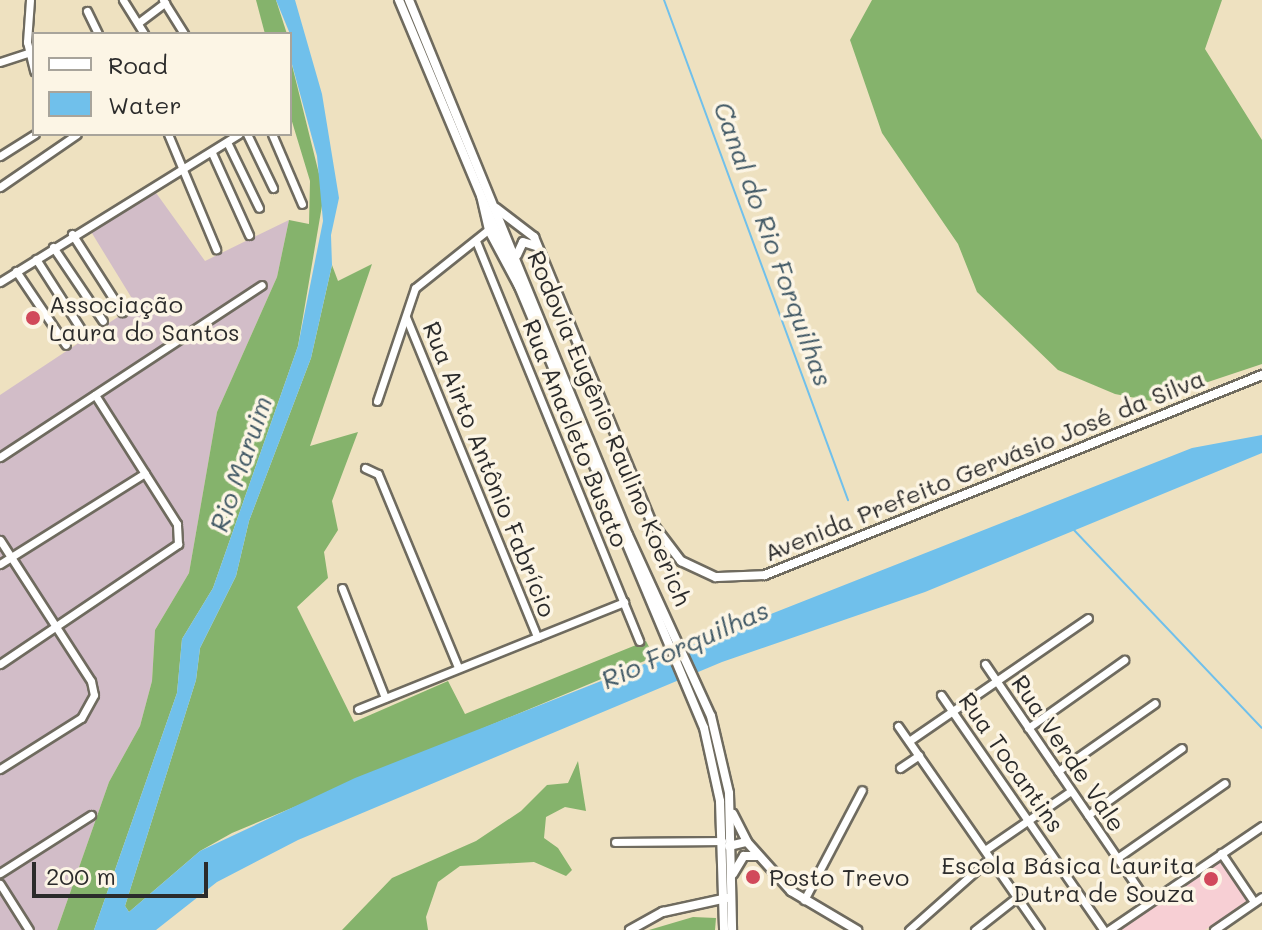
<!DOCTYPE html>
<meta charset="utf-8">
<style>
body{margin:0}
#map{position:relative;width:1262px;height:930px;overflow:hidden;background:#eee1c0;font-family:Mali,sans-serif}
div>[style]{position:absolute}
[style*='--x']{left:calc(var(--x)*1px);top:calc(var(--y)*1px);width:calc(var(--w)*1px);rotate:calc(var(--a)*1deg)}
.built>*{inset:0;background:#f7cfd4}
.industrial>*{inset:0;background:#d2bdc8}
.forest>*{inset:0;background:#85b36c}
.water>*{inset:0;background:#70c0eb}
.stream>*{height:2px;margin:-1px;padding:0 1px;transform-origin:1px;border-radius:1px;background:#70c0eb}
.roads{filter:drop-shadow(2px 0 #6f6b5f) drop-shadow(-2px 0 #6f6b5f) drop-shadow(0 2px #6f6b5f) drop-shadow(0 -2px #6f6b5f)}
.minor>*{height:7px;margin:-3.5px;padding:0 3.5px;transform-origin:3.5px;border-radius:3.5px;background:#fff}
.major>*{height:8px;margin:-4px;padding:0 4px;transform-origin:4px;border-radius:4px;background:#fff}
.dots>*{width:22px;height:22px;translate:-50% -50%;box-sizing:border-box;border:4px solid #fcf5e5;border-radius:50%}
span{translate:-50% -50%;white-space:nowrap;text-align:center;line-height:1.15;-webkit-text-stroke:7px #fcf5e5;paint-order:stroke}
.poi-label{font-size:24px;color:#2b2b2b}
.left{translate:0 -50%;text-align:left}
.right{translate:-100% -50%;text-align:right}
.street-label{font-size:24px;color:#2b2b2b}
.water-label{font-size:26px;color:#405865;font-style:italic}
.legend{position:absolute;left:32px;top:32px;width:260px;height:104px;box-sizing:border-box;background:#fcf5e5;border:2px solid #a8a49b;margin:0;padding:10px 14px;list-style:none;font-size:24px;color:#2b2b2b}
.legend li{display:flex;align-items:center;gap:16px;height:40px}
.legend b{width:40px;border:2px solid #a8a49b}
.scale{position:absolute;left:32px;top:862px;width:176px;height:36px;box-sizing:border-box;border:4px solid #2b2b2b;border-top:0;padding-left:10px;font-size:24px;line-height:28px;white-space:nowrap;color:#2b2b2b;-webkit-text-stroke:6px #fcf5e5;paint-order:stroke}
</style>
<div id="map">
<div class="built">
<i style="clip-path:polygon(1219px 857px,1248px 900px,1205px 930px,1114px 930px)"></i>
</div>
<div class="industrial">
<i style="clip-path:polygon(154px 190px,205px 261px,289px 220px,277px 277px,217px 412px,189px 573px,155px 630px,152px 681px,140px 726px,109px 782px,57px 930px,0 930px,0 395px,136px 305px,90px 230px)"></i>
</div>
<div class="forest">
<i style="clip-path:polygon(256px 0,276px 0,287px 34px,265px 34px)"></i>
<i style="clip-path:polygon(872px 0,1222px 0,1205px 49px,1262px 140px,1262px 364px,1151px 401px,1115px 394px,1058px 370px,977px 292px,958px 244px,882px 133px,850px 40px)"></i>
<i style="clip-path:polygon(290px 57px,324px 194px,298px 346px,213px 588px,182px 639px,177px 693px,94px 930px,57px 930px,109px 782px,140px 726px,152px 681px,155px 630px,189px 573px,217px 412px,277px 277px,289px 220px,309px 224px,310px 181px,290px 115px)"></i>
<i style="clip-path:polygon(372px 264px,310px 446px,358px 432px,332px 501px,338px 530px,324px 552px,328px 578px,297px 607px,354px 722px,448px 681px,465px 714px,646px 641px,654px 657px,232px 833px,200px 851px,129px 912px,125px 906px,196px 680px,200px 648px,236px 576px,249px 521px,311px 358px,332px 265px,338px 281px)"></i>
<i style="clip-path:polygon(578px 761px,586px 811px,565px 807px,546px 817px,544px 838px,558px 848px,572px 870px,566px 876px,534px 862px,460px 866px,438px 882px,426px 917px,428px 930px,342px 930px,392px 878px,476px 841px,521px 811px,547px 785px,568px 783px)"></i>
<i style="clip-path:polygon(693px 917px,716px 918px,715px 930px,649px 930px)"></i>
</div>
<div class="water">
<i style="clip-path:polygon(276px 0,295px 0,322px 94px,339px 198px,331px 235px,332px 265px,311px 358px,249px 521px,236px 576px,200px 648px,196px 680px,125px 906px,129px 912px,200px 851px,355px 778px,1192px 448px,1262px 435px,1262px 453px,925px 592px,722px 662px,298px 840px,217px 882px,156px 930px,94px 930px,177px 693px,182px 639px,213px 588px,298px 346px,323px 221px,317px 156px,290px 57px,290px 34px)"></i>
</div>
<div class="stream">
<i style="--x:664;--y:0;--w:533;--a:69.8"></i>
<i style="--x:1073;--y:529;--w:274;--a:46.5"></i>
</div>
<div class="roads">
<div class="minor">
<i style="--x:30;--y:0;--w:42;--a:94.1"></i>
<i style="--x:27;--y:42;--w:30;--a:76"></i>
<i style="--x:123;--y:0;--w:40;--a:58"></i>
<i style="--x:163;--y:0;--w:40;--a:58"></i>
<i style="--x:87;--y:11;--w:25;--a:64"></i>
<i style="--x:138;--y:23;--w:34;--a:-37"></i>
<i style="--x:0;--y:62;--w:29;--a:-18"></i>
<i style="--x:168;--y:134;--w:125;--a:67.3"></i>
<i style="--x:247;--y:134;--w:60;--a:64.3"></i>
<i style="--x:272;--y:134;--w:76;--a:66.8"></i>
<i style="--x:227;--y:142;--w:73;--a:64.1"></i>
<i style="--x:212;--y:153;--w:90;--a:65.7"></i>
<i style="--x:0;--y:156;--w:41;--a:-32.2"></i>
<i style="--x:0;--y:187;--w:93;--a:-34.5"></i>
<i style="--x:480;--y:195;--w:36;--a:77"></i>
<i style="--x:488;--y:230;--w:66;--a:61.9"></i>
<i style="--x:72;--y:234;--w:93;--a:57.3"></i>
<i style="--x:476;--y:241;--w:432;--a:67.8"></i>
<i style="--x:53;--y:247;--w:89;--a:56"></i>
<i style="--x:36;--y:259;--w:89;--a:57.4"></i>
<i style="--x:16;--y:271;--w:89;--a:56"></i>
<i style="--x:0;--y:282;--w:281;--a:-31.8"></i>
<i style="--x:406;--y:317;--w:346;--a:67.7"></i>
<i style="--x:377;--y:401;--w:119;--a:-71.4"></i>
<i style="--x:415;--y:288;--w:93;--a:-38.5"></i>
<i style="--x:0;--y:457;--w:313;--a:-33.3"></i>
<i style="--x:365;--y:468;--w:14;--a:25"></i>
<i style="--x:378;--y:474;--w:209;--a:67.5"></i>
<i style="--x:0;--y:540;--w:168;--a:57.2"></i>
<i style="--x:91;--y:681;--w:14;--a:78"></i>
<i style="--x:94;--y:695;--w:26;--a:119"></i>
<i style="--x:81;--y:718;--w:96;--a:147.8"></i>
<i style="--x:0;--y:564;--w:171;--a:-32.1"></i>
<i style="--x:342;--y:588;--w:118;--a:68.6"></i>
<i style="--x:0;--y:664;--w:215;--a:-34"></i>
<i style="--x:178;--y:544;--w:20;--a:-93"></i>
<i style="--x:177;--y:524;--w:153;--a:-122.4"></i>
<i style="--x:985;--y:664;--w:289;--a:55.7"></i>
<i style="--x:941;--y:695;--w:286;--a:55.3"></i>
<i style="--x:358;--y:709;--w:287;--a:-21.9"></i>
<i style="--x:898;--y:726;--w:249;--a:55.2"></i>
<i style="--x:1028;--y:728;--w:118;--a:-35.3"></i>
<i style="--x:909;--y:741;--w:217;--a:-34.5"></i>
<i style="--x:900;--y:768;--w:23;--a:-34"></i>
<i style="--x:1058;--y:771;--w:118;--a:-35"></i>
<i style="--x:1088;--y:815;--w:115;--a:-35.5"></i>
<i style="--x:615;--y:842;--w:107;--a:-0.5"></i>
<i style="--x:985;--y:850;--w:104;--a:-34.5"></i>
<i style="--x:1221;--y:853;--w:59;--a:56"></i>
<i style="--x:1117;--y:858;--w:131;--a:-34.8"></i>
<i style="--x:0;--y:873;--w:108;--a:-32.5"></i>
<i style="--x:0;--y:884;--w:54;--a:57.8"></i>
<i style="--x:804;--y:900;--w:124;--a:-62.2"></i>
<i style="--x:909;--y:930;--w:108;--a:-41.6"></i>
<i style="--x:975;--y:930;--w:53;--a:-38.2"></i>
<i style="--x:1109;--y:930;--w:185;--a:-34.2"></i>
<i style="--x:1214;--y:930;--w:58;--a:-34.5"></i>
</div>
<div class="major">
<i style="--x:399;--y:0;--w:789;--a:67.27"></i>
<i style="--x:704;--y:728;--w:75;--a:77.6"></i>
<i style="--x:720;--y:801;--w:129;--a:88.2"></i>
<i style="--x:409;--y:0;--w:578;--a:67.74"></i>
<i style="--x:628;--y:535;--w:199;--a:65.4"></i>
<i style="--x:711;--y:716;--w:79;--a:76.8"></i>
<i style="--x:729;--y:793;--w:137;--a:88.7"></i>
<i style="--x:496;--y:208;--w:48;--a:37.3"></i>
<i style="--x:534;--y:237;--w:309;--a:67.6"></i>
<i style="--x:652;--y:523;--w:48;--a:52.7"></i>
<i style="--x:681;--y:561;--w:38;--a:25"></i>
<i style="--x:716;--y:577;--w:49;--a:-2.3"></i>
<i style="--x:765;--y:575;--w:536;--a:-21.92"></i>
<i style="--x:517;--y:255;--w:14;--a:-65"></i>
<i style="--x:523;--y:242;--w:14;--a:17"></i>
<i style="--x:733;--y:814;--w:31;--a:63"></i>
<i style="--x:729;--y:846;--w:18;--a:-13"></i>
<i style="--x:747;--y:842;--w:66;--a:48.1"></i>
<i style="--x:791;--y:891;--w:77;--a:30.6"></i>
<i style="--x:733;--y:874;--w:21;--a:-59"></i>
<i style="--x:744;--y:856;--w:13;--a:0"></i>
<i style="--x:630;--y:930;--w:38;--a:-29"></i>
<i style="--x:663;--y:912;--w:66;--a:-12.3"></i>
</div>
</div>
<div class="dots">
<i style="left:33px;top:318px;background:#d1495b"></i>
<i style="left:753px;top:877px;background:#d1495b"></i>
<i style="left:1211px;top:879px;background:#d1495b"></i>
</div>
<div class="poi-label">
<span class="left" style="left:49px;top:318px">Associação<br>Laura do Santos</span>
<span class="right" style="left:1195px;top:879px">Escola Básica Laurita<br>Dutra de Souza</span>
<span class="left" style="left:769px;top:877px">Posto Trevo</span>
</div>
<div class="street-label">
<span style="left:610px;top:428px;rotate:67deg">Rodovia Eugênio Raulino Koerich</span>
<span style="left:576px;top:433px;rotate:68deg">Rua Anacleto Busato</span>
<span style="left:984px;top:465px;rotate:-22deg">Avenida Prefeito Gervásio José da Silva</span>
<span style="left:490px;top:469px;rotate:68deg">Rua Airto Antônio Fabrício</span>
<span style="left:1069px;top:753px;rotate:56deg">Rua Verde Vale</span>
<span style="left:1012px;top:762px;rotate:55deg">Rua Tocantins</span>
</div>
<div class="water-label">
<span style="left:773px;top:244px;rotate:70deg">Canal do Rio Forquilhas</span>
<span style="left:241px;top:464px;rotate:-71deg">Rio Maruim</span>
<span style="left:685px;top:645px;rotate:-24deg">Rio Forquilhas</span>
</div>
<ul class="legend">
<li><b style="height:10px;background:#fff"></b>Road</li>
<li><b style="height:22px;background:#70c0eb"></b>Water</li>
</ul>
<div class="scale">200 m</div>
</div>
